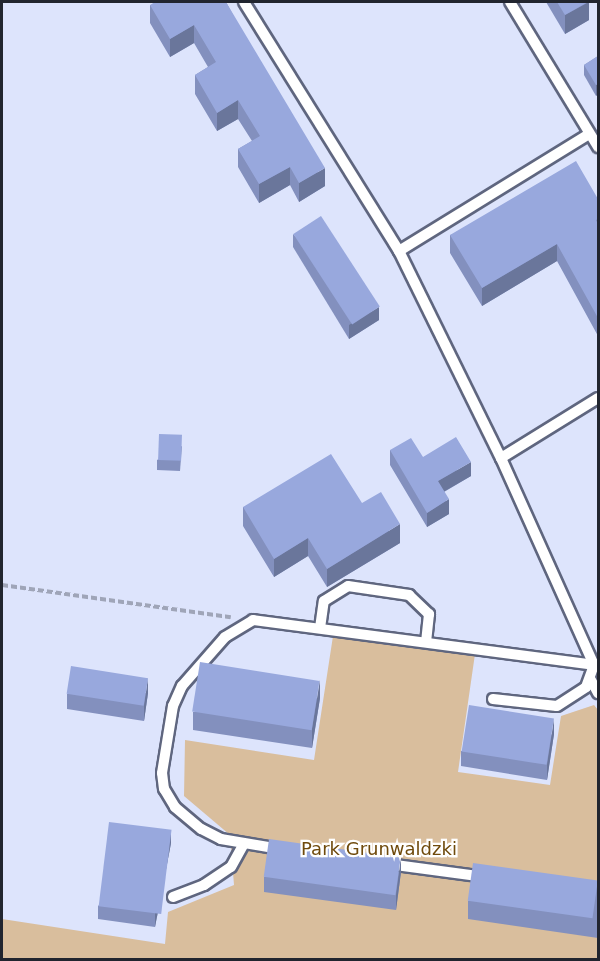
<!DOCTYPE html>
<style>
body{margin:0}
#map{position:relative;width:600px;height:961px;overflow:hidden;background:#dde4fc;font-family:"DejaVu Sans",sans-serif}
div>[style]{position:absolute}
[style*='--x']{left:calc(var(--x)*1px);top:calc(var(--y)*1px);width:calc(var(--w)*1px);rotate:calc(var(--a)*1deg)}
.green>*{inset:0;background:#d9be9d}
.path>*{height:4px;margin-top:-2px;transform-origin:0;background:repeating-linear-gradient(90deg,#9fa5b8 0 6px,transparent 0 9px)}
.roads{filter:drop-shadow(2px 0 #5f667f) drop-shadow(-2px 0 #5f667f) drop-shadow(0 2px #5f667f) drop-shadow(0 -2px #5f667f)}
.lane>*{height:10px;margin:-5px;padding:0 5px;transform-origin:5px;border-radius:5px;background:#fff}
.wall>*{inset:0;background:#8390be}
.shaded-wall>*{inset:0;background:#6a769b}
.building>*{inset:0;background:#98a8dd;transform-origin:0 0}
span{translate:-50% -50%;white-space:nowrap;text-align:center;line-height:1.15;-webkit-text-stroke:4.5px #fff;paint-order:stroke}
.park-label{font-size:18px;color:#6f4a0c}
.frame{position:absolute;inset:0;border:3px solid #21252f;pointer-events:none}
</style>
<div id="map">
<div class="green">
<i style="clip-path:polygon(333px 636px,475px 654px,458px 772px,550px 785px,561px 716px,594px 705px,598px 710px,598px 959px,2px 959px,2px 919px,165px 944px,168px 912px,234px 885px,230px 835px,184px 796px,185px 740px,314px 760px)"></i>
</div>
<div class="path">
<i style="--x:2;--y:585;--w:231;--a:8"></i>
</div>
<div class="roads">
<div class="lane">
<i style="--x:244;--y:2;--w:293;--a:58.1"></i>
<i style="--x:399;--y:251;--w:231;--a:63.8"></i>
<i style="--x:510;--y:2;--w:170;--a:58.7"></i>
<i style="--x:399;--y:251;--w:223;--a:-31.6"></i>
<i style="--x:320;--y:628;--w:27;--a:-82"></i>
<i style="--x:324;--y:601;--w:28;--a:-32"></i>
<i style="--x:348;--y:586;--w:62;--a:8.4"></i>
<i style="--x:409;--y:595;--w:28;--a:44"></i>
<i style="--x:429;--y:614;--w:28;--a:96"></i>
<i style="--x:591;--y:680;--w:15;--a:62"></i>
<i style="--x:493;--y:699;--w:64;--a:6.2"></i>
<i style="--x:557;--y:706;--w:35;--a:-33"></i>
<i style="--x:586;--y:687;--w:23;--a:-70"></i>
<i style="--x:594;--y:665;--w:4;--a:0"></i>
<i style="--x:280;--y:849;--w:60;--a:-170.4"></i>
<i style="--x:221;--y:839;--w:22;--a:-153"></i>
<i style="--x:201;--y:829;--w:34;--a:-140"></i>
<i style="--x:175;--y:807;--w:21;--a:-121"></i>
<i style="--x:164;--y:789;--w:16;--a:-97"></i>
<i style="--x:162;--y:773;--w:68;--a:-80.7"></i>
<i style="--x:173;--y:706;--w:22;--a:-66"></i>
<i style="--x:182;--y:686;--w:65;--a:-48.7"></i>
<i style="--x:225;--y:637;--w:33;--a:-31"></i>
<i style="--x:253;--y:620;--w:344;--a:7.5"></i>
<i style="--x:594;--y:665;--w:227;--a:-114.2"></i>
<i style="--x:501;--y:458;--w:114;--a:-31.7"></i>
<i style="--x:388;--y:864;--w:98;--a:7.6"></i>
<i style="--x:173;--y:897;--w:33;--a:-21"></i>
<i style="--x:204;--y:885;--w:32;--a:-34"></i>
<i style="--x:231;--y:867;--w:26;--a:-61"></i>
</div>
</div>
<div class="wall">
<i style="clip-path:polygon(226px 2px,325px 186px,299px 202px,290px 185px,259px 203px,238px 167px,238px 149px,252px 141px,238px 119px,217px 131px,195px 94px,195px 75px,208px 67px,194px 43px,170px 57px,150px 23px,150px 5px)"></i>
<i style="clip-path:polygon(546px 2px,589px 2px,589px 20px,565px 34px)"></i>
<i style="clip-path:polygon(598px 56px,598px 94px,596px 96px,584px 75px,584px 65px)"></i>
<i style="clip-path:polygon(598px 199px,598px 336px,557px 261px,482px 306px,450px 253px,450px 235px)"></i>
<i style="clip-path:polygon(293px 234px,379px 320px,349px 339px,293px 247px)"></i>
<i style="clip-path:polygon(182px 446px,180px 471px,157px 470px,157px 460px)"></i>
<i style="clip-path:polygon(390px 450px,423px 457px,471px 476px,444px 492px,449px 514px,427px 527px,390px 465px)"></i>
<i style="clip-path:polygon(362px 503px,400px 543px,327px 587px,308px 556px,274px 577px,243px 526px,243px 507px)"></i>
<i style="clip-path:polygon(148px 693px,144px 721px,67px 709px,67px 694px)"></i>
<i style="clip-path:polygon(320px 698px,312px 748px,193px 730px,193px 712px)"></i>
<i style="clip-path:polygon(554px 734px,547px 780px,461px 766px,461px 751px)"></i>
<i style="clip-path:polygon(171px 843px,155px 927px,98px 919px,98px 906px)"></i>
<i style="clip-path:polygon(401px 872px,396px 910px,264px 892px,264px 877px)"></i>
<i style="clip-path:polygon(598px 881px,598px 938px,468px 919px,468px 901px)"></i>
</div>
<div class="shaded-wall">
<i style="clip-path:polygon(589px 2px,589px 20px,565px 34px,565px 15px)"></i>
<i style="clip-path:polygon(194px 25px,194px 43px,170px 57px,170px 39px)"></i>
<i style="clip-path:polygon(598px 84px,598px 94px,596px 96px,596px 85px)"></i>
<i style="clip-path:polygon(238px 100px,238px 119px,217px 131px,217px 113px)"></i>
<i style="clip-path:polygon(290px 167px,290px 185px,259px 203px,259px 184px)"></i>
<i style="clip-path:polygon(325px 168px,325px 186px,299px 202px,299px 183px)"></i>
<i style="clip-path:polygon(557px 244px,557px 261px,482px 306px,482px 288px)"></i>
<i style="clip-path:polygon(379px 307px,379px 320px,349px 339px,349px 325px)"></i>
<i style="clip-path:polygon(471px 462px,471px 476px,438px 495px,438px 481px)"></i>
<i style="clip-path:polygon(449px 499px,449px 514px,427px 527px,427px 513px)"></i>
<i style="clip-path:polygon(400px 524px,400px 543px,327px 587px,327px 569px)"></i>
<i style="clip-path:polygon(308px 538px,308px 556px,274px 577px,274px 559px)"></i>
<i style="clip-path:polygon(148px 678px,148px 693px,144px 721px,144px 706px)"></i>
<i style="clip-path:polygon(320px 680px,320px 698px,312px 748px,312px 729px)"></i>
<i style="clip-path:polygon(554px 719px,554px 734px,547px 780px,547px 765px)"></i>
<i style="clip-path:polygon(171px 830px,171px 843px,155px 927px,155px 914px)"></i>
<i style="clip-path:polygon(401px 857px,401px 872px,396px 910px,396px 895px)"></i>
</div>
<div class="building">
<i style="clip-path:polygon(155px 2px,226px 2px,325px 168px,299px 183px,290px 167px,259px 184px,238px 149px,260px 136px,238px 100px,217px 113px,195px 75px,216px 62px,194px 25px,170px 39px,150px 5px)"></i>
<i style="clip-path:polygon(557px 2px,588px 2px,565px 15px)"></i>
<i style="clip-path:polygon(598px 56px,598px 84px,596px 85px,584px 65px)"></i>
<i style="clip-path:polygon(576px 161px,598px 199px,598px 219px,596px 220px,598px 224px,598px 318px,557px 244px,482px 288px,450px 235px)"></i>
<i style="left:321px;top:216px;width:108px;height:33px;rotate:57deg"></i>
<i style="left:159px;top:434px;width:23px;height:26px;rotate:2deg"></i>
<i style="clip-path:polygon(456px 437px,471px 462px,438px 481px,449px 499px,427px 513px,390px 450px,411px 438px,423px 457px)"></i>
<i style="clip-path:polygon(331px 454px,362px 503px,381px 492px,400px 524px,327px 569px,308px 538px,274px 559px,243px 507px)"></i>
<i style="left:200px;top:662px;width:121px;height:50px;rotate:9deg"></i>
<i style="left:71px;top:666px;width:78px;height:28px;rotate:9deg"></i>
<i style="left:469px;top:705px;width:86px;height:47px;rotate:9deg"></i>
<i style="left:109px;top:822px;width:63px;height:85px;rotate:7deg"></i>
<i style="left:269px;top:839px;width:133px;height:38px;rotate:8deg"></i>
<i style="left:473px;top:863px;width:126px;height:38px;rotate:8deg"></i>
</div>
<div class="park-label">
<span style="left:379px;top:849px">Park Grunwaldzki</span>
</div>
<div class="frame"></div>
</div>
